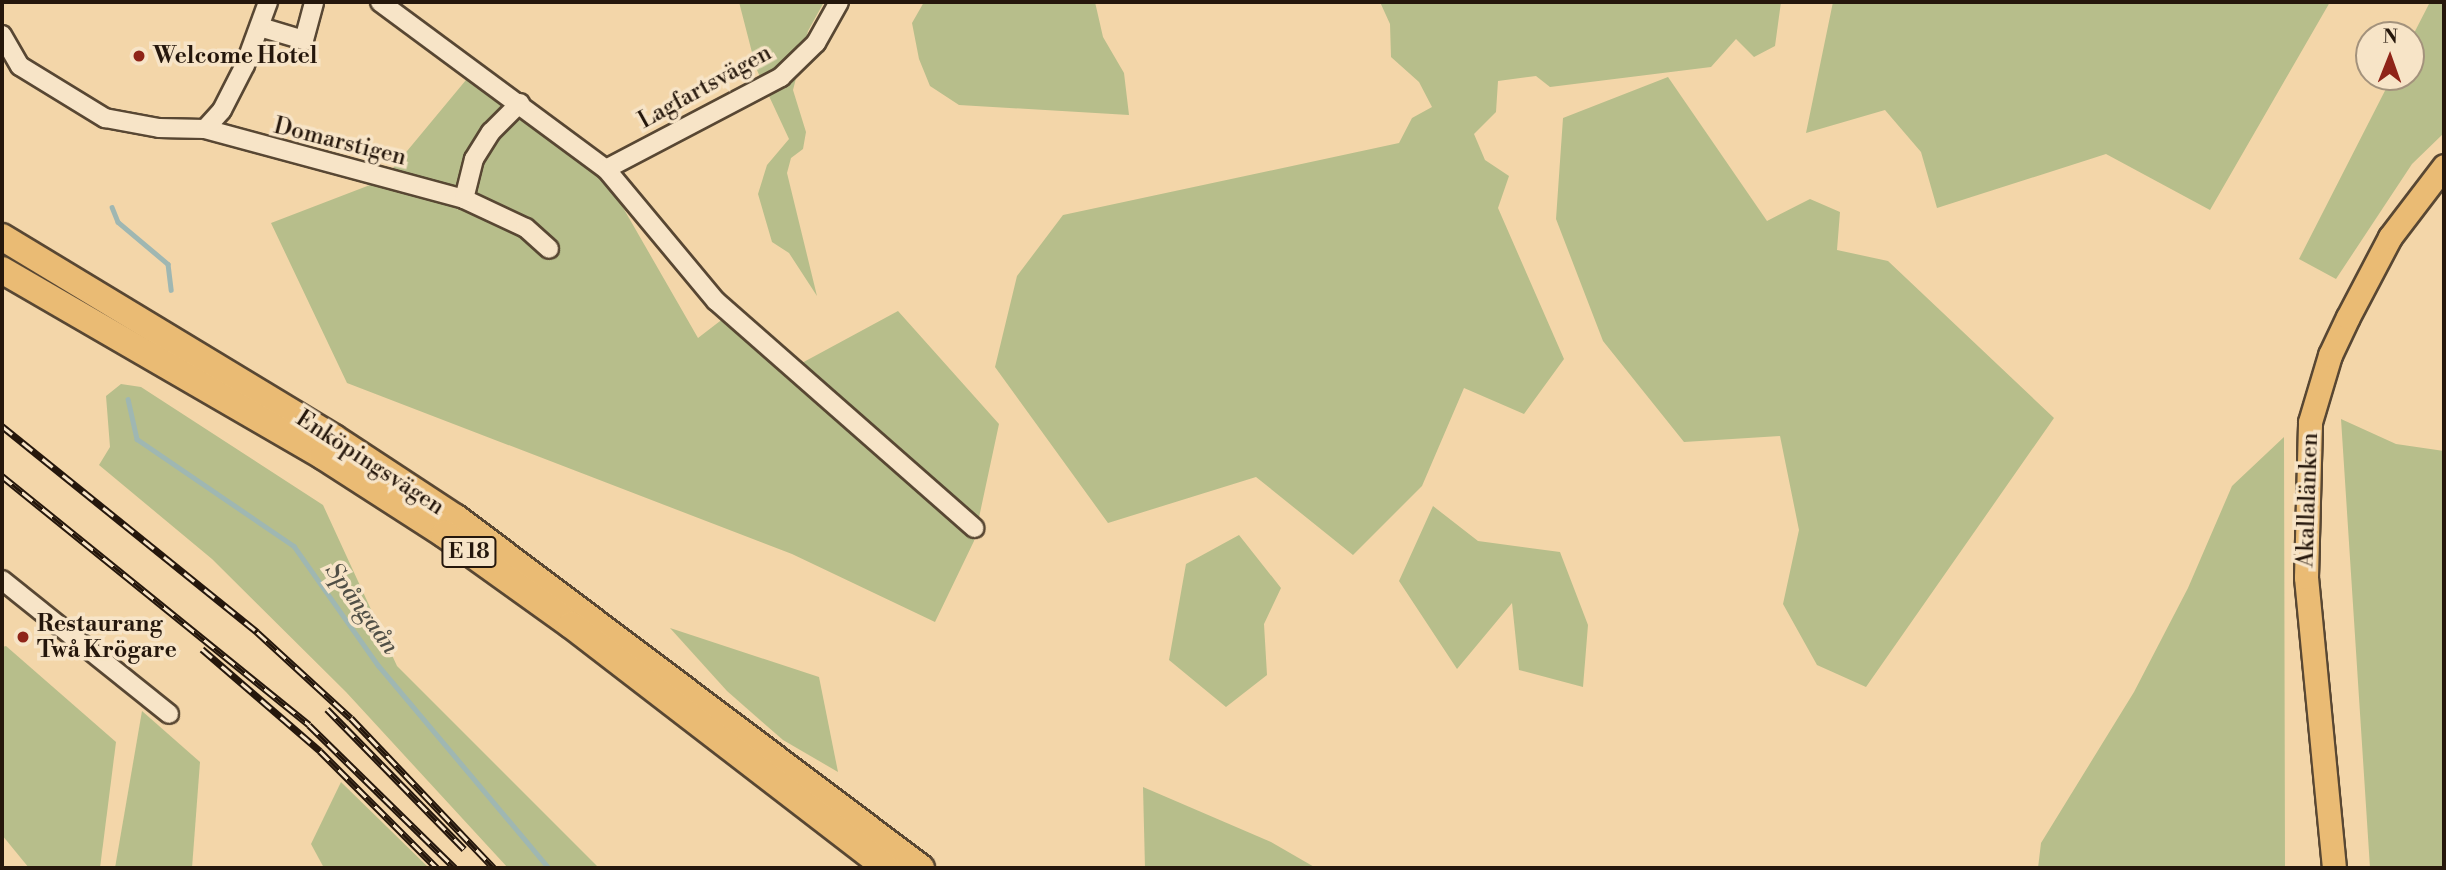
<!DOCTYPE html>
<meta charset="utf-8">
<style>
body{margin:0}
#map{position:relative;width:2446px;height:870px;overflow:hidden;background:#f3d6a9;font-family:"Libre Bodoni",serif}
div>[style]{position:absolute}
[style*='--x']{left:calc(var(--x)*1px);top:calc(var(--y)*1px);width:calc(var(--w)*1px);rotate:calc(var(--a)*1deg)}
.green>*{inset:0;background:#b7be8b}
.stream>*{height:4.5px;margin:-2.25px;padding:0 2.25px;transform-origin:2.25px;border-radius:2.25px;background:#9fb7b2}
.roads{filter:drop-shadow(2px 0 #584733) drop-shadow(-2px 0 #584733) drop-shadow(0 2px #584733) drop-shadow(0 -2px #584733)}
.minor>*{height:18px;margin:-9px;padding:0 9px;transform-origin:9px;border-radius:9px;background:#f7e4c7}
.major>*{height:23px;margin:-11.5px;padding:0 11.5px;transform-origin:11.5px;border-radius:11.5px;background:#eabb74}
.highway>*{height:26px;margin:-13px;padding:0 13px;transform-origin:13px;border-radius:13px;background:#eabb74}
.rail>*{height:7px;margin-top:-3.5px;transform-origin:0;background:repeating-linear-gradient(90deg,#f7e4c7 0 13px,#25170c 0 26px);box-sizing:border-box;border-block:2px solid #25170c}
.dots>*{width:19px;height:19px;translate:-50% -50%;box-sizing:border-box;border:4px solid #f7e4c7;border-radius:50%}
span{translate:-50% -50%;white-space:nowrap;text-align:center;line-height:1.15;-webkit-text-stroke:7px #f7e4c7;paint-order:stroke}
.shield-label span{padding:2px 5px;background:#f7e4c7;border:2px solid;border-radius:5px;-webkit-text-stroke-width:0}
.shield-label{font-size:21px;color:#25170c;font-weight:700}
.poi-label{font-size:23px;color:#25170c;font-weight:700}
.left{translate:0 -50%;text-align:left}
.street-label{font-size:23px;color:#25170c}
.water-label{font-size:24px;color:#504f46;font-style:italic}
.frame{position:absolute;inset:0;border:4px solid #25170c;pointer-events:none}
.north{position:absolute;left:2355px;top:21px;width:70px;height:70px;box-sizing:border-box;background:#f7e4c7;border:2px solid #a3927c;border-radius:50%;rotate:1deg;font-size:19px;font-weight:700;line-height:28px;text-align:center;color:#25170c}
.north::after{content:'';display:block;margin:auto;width:24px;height:32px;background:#8f2418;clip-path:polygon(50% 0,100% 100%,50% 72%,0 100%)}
</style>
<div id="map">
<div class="green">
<i style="clip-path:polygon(739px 2px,824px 2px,808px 31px,793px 90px,806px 132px,803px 149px,791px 158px,787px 173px,817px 296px,789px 253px,772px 242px,758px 194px,767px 165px,789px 139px,756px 68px)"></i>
<i style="clip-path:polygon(924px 2px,1095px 2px,1103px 37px,1124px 73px,1129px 115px,959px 105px,930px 86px,919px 59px,912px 23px)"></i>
<i style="clip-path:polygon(1380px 2px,1781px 2px,1775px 46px,1754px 57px,1736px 39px,1711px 67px,1550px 87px,1536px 76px,1498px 81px,1496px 112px,1474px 134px,1485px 160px,1509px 176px,1498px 208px,1564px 359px,1524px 414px,1464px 388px,1422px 486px,1353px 555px,1256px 477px,1108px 523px,995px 367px,1017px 276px,1063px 215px,1399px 143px,1412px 118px,1432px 107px,1419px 82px,1391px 57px,1390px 24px)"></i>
<i style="clip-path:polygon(1833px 2px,2330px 2px,2210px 210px,2106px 154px,1937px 208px,1921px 152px,1885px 110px,1806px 133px)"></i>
<i style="clip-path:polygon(2430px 2px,2444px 2px,2444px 133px,2412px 164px,2336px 279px,2299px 259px,2392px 77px,2411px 77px,2411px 39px)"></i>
<i style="clip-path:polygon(1668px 77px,1767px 221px,1810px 199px,1840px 212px,1837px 250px,1888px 261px,2054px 418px,1866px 687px,1817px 665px,1783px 604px,1799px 530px,1780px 436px,1684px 442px,1603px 341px,1556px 219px,1563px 118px)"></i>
<i style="clip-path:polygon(466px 80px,606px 178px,698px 338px,724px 318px,868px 438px,872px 425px,800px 364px,898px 311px,999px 424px,974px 541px,935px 622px,792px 554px,347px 383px,271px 223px,383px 180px)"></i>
<i style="clip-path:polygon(121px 384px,141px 387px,323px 505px,397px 666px,599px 868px,508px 868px,346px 692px,212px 559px,99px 465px,110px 447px,106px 396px)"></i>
<i style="clip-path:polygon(2341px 419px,2396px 444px,2444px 451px,2444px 868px,2370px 868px)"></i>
<i style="clip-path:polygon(2284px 437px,2285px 868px,2038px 868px,2041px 843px,2134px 692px,2188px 588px,2232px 486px)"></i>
<i style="clip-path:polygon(1433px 506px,1478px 541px,1560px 552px,1588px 625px,1583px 687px,1519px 670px,1512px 603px,1457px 669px,1399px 581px)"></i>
<i style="clip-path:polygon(1239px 535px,1281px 588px,1264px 624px,1267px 675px,1226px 707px,1169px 660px,1186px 564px)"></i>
<i style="clip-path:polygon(670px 628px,819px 677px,838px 772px,783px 740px,727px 691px)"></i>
<i style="clip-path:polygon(6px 646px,116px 742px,100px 868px,29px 868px,2px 835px,2px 647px)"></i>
<i style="clip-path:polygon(142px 711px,200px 762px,192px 868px,115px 868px)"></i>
<i style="clip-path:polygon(341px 782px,429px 868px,324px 868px,311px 844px)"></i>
<i style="clip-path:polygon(1143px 787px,1271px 842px,1316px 868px,1145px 868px)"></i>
</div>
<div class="stream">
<i style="--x:112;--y:207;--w:16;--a:68"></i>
<i style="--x:118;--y:222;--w:65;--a:40"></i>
<i style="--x:168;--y:264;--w:26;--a:83"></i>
<i style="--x:128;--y:399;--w:41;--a:77.3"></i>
<i style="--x:137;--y:439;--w:190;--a:34.3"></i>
<i style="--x:294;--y:546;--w:146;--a:54.8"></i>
<i style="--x:378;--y:665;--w:265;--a:49.9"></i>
</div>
<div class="roads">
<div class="minor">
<i style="--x:380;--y:2;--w:281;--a:36.5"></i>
<i style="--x:606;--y:169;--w:172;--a:50.2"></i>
<i style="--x:716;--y:301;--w:344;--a:41.3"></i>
<i style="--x:260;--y:27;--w:46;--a:16.5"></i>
<i style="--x:304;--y:40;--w:39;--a:-75"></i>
<i style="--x:2;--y:35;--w:36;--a:60"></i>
<i style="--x:20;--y:66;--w:100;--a:31.5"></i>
<i style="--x:105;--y:118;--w:55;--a:10.5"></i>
<i style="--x:159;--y:128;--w:46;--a:1.2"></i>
<i style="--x:205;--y:129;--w:268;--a:15.1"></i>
<i style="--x:464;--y:199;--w:41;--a:-76"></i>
<i style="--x:474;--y:159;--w:32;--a:-58"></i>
<i style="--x:491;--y:132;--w:41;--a:-45"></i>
<i style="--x:205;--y:129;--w:25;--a:-48"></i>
<i style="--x:222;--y:110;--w:51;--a:-62.9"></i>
<i style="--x:245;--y:65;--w:67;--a:-69.9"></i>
<i style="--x:606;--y:169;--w:198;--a:-27.7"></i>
<i style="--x:781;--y:77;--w:49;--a:-44.2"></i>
<i style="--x:816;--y:43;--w:47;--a:-60.7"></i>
<i style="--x:464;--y:199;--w:68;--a:25.1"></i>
<i style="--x:526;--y:228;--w:31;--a:42"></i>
<i style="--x:2;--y:580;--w:214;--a:38.7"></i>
</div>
<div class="major">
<i style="--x:2334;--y:868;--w:292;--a:-95.5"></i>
<i style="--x:2306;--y:577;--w:155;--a:-88.5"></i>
<i style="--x:2310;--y:422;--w:70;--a:-73.4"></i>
<i style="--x:2330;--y:355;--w:42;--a:-64.7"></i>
<i style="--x:2348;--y:317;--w:90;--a:-62.3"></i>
<i style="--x:2390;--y:237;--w:89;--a:-52.7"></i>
</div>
<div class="highway">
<i style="--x:2;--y:237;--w:388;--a:31.2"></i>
<i style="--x:334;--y:438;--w:146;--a:33.3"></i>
<i style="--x:456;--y:518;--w:582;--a:36.97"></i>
<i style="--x:2;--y:270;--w:371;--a:30.1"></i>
<i style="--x:323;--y:456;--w:144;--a:32.8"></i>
<i style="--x:444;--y:534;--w:156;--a:35.6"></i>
<i style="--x:571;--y:625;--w:398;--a:37.6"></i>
</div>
</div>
<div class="rail">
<i style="--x:2;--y:426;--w:328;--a:38.9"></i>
<i style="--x:257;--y:632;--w:127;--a:42.5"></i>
<i style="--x:351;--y:718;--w:207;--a:46.4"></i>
<i style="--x:2;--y:476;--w:395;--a:39"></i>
<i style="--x:309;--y:725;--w:204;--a:44.4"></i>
<i style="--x:202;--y:649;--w:156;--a:40.8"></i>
<i style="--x:320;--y:751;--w:165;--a:45"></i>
<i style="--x:327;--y:709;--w:196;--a:45.6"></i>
</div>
<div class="dots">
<i style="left:139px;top:56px;background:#8f2418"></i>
<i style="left:23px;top:637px;background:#8f2418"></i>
</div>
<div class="shield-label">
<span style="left:469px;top:552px">E 18</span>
</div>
<div class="poi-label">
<span class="left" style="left:153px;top:56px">Welcome Hotel</span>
<span class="left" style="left:37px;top:637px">Restaurang<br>Twå Krögare</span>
</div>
<div class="street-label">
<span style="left:705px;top:87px;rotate:-29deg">Lagfartsvägen</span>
<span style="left:340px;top:142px;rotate:14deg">Domarstigen</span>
<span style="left:370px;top:463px;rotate:33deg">Enköpingsvägen</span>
<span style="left:2308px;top:500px;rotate:-88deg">Akallalänken</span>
</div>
<div class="water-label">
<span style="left:361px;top:609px;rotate:54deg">Spångaån</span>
</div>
<div class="frame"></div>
<div class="north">N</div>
</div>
